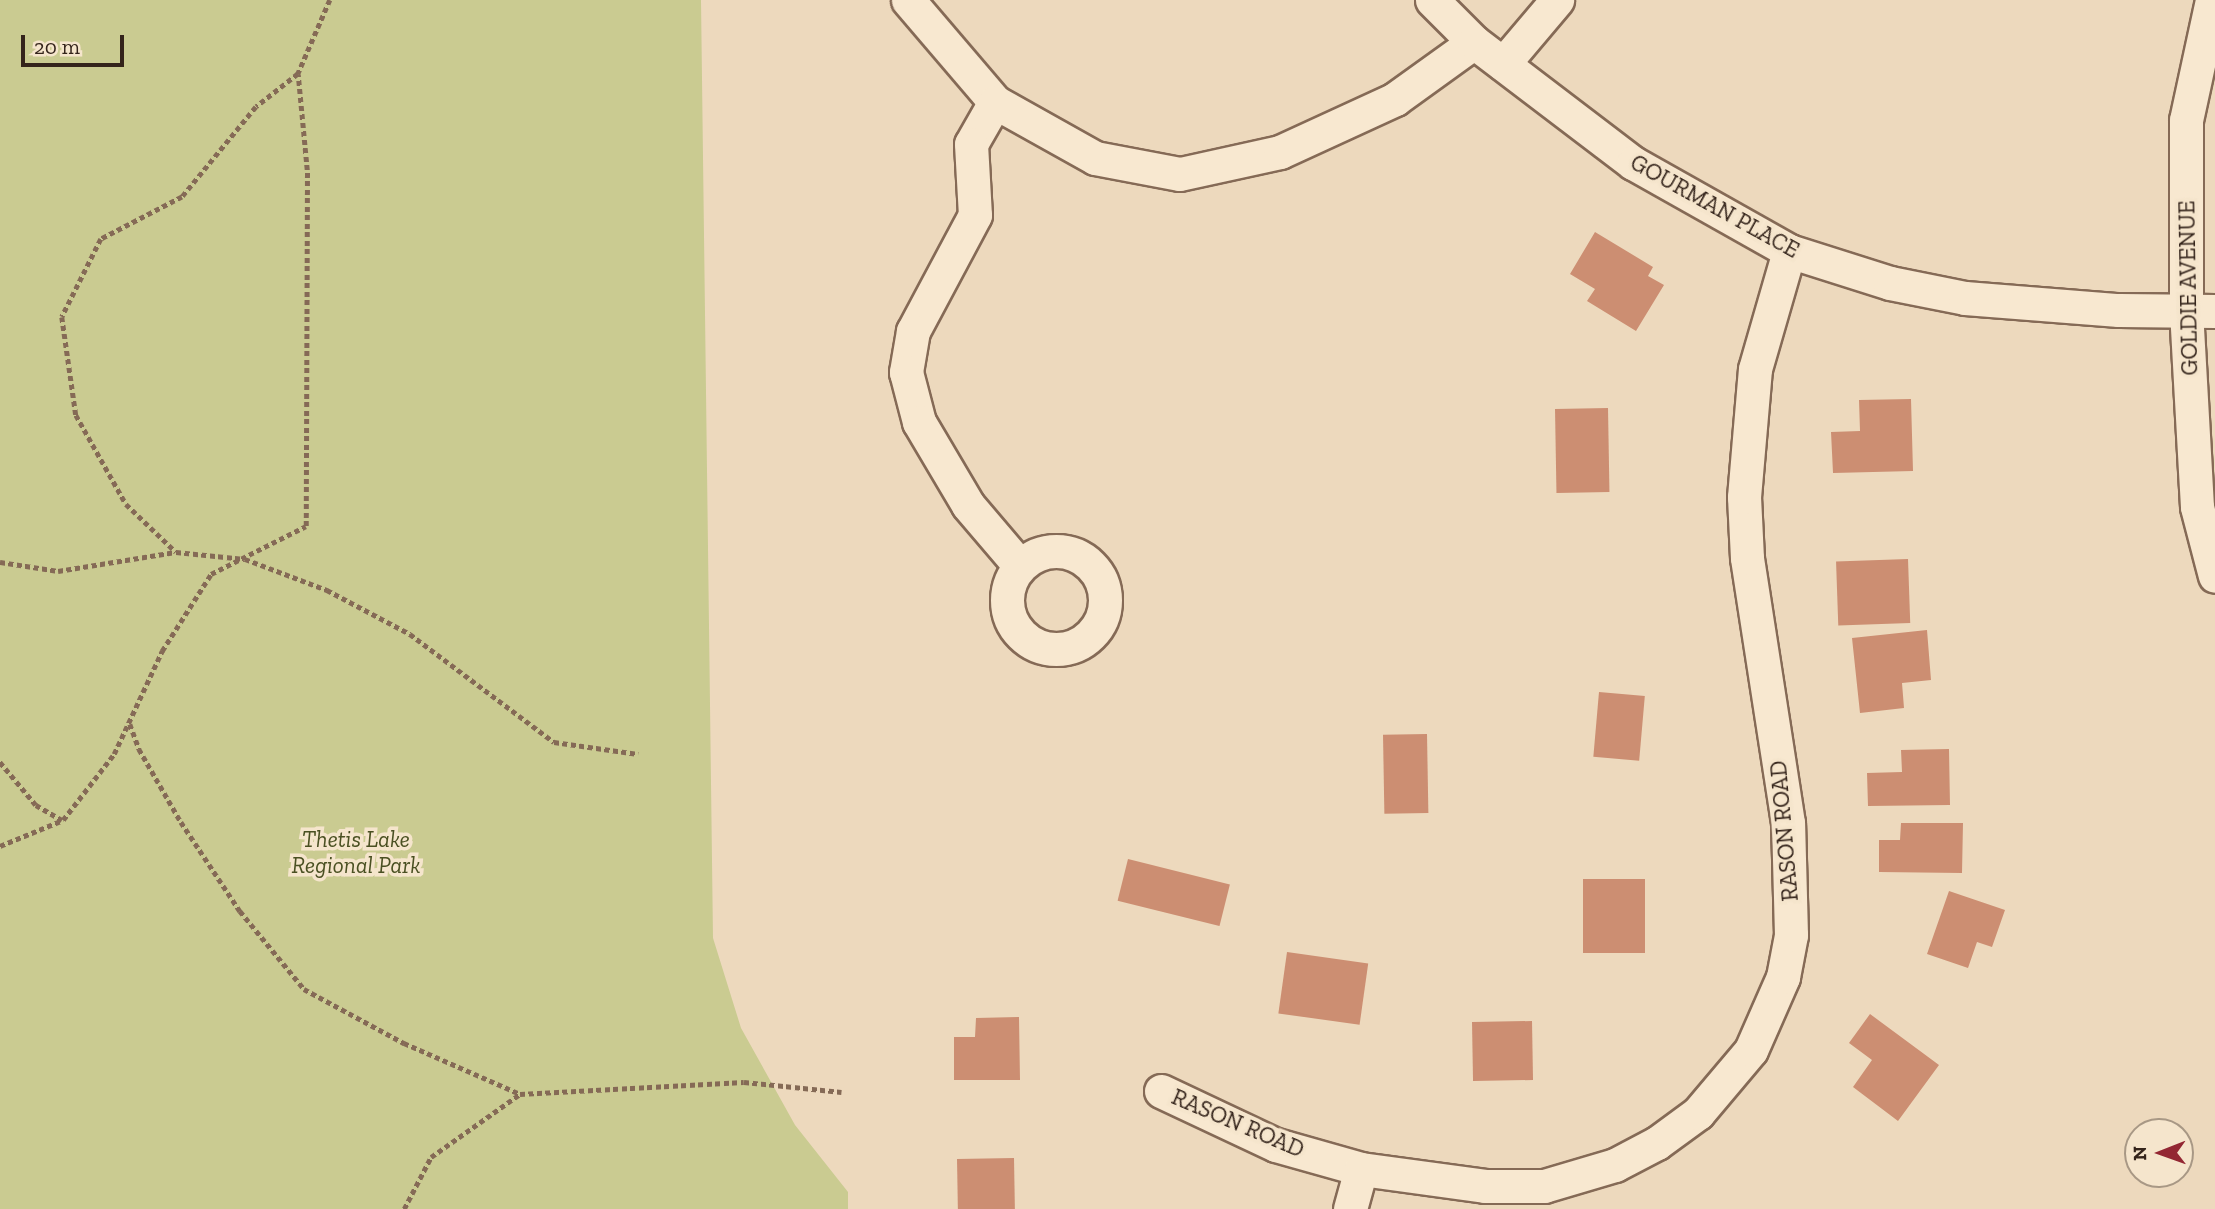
<!DOCTYPE html>
<style>
body{margin:0}
#map{position:relative;width:2215px;height:1209px;overflow:hidden;background:#edd9bd;font-family:"Zilla Slab",serif}
div>[style]{position:absolute}
[style*='--x']{left:calc(var(--x)*1px);top:calc(var(--y)*1px);width:calc(var(--w)*1px);rotate:calc(var(--a)*1deg)}
.green>*{inset:0;background:#cacb91}
.building>*{inset:0;background:#cc8e72;transform-origin:0 0}
.path>*{height:4.5px;margin-top:-2.25px;transform-origin:0;background:repeating-linear-gradient(90deg,#856a56 0 5px,transparent 0 8.5px)}
.roads{filter:drop-shadow(2px 0 #856a56) drop-shadow(-2px 0 #856a56) drop-shadow(0 2px #856a56) drop-shadow(0 -2px #856a56)}
.minor>*{height:33px;margin:-16.5px;padding:0 16.5px;transform-origin:16.5px;border-radius:16.5px;background:#f8e8d0}
.minor>.ring{margin:-16.5px;padding:0;box-sizing:content-box;background:none;border:33px solid #f8e8d0;border-radius:50%}
span{translate:-50% -50%;white-space:nowrap;text-align:center;line-height:1.15;-webkit-text-stroke:7px #f5e5cc;paint-order:stroke}
.street-label{font-size:23px;color:#34241b}
.park-label{font-size:23px;color:#4a5022;font-style:italic}
.north{position:absolute;left:2124px;top:1118px;width:70px;height:70px;box-sizing:border-box;background:#f5e5cc;border:2px solid #a89885;border-radius:50%;rotate:269deg;font-size:19px;font-weight:700;line-height:28px;text-align:center;color:#34241b}
.north::after{content:'';display:block;margin:auto;width:24px;height:32px;background:#932733;clip-path:polygon(50% 0,100% 100%,50% 72%,0 100%)}
.scale{position:absolute;left:21px;top:35px;width:103px;height:32px;box-sizing:border-box;border:4px solid #34241b;border-top:0;padding-left:9px;font-size:21px;line-height:24px;white-space:nowrap;color:#34241b;-webkit-text-stroke:5px #f5e5cc;paint-order:stroke}
</style>
<div id="map">
<div class="green">
<i style="clip-path:polygon(0 0,701px 0,713px 938px,741px 1028px,795px 1125px,848px 1192px,848px 1209px,0 1209px)"></i>
</div>
<div class="building">
<i style="clip-path:polygon(1595px 232px,1653px 267px,1648px 276px,1664px 285px,1636px 331px,1587px 301px,1595px 289px,1570px 274px)"></i>
<i style="clip-path:polygon(1911px 399px,1913px 471px,1833px 473px,1831px 432px,1860px 431px,1859px 400px)"></i>
<i style="left:1608px;top:408px;width:84px;height:53px;rotate:89deg"></i>
<i style="left:1908px;top:559px;width:64px;height:72px;rotate:88deg"></i>
<i style="clip-path:polygon(1927px 630px,1931px 680px,1902px 683px,1904px 708px,1860px 713px,1852px 638px)"></i>
<i style="left:1599px;top:692px;width:46px;height:65px;rotate:5deg"></i>
<i style="left:1427px;top:734px;width:79px;height:44px;rotate:89deg"></i>
<i style="clip-path:polygon(1949px 749px,1950px 805px,1868px 806px,1867px 773px,1902px 772px,1901px 750px)"></i>
<i style="clip-path:polygon(1901px 823px,1963px 823px,1962px 873px,1879px 872px,1879px 840px,1900px 840px)"></i>
<i style="left:1128px;top:859px;width:105px;height:43px;rotate:14deg"></i>
<i style="left:1583px;top:879px;width:62px;height:74px"></i>
<i style="clip-path:polygon(1949px 891px,2005px 910px,1992px 947px,1977px 942px,1968px 968px,1927px 954px)"></i>
<i style="left:1287px;top:952px;width:82px;height:62px;rotate:8deg"></i>
<i style="clip-path:polygon(1870px 1014px,1939px 1065px,1898px 1121px,1853px 1087px,1872px 1060px,1849px 1043px)"></i>
<i style="clip-path:polygon(1019px 1017px,1020px 1080px,954px 1080px,954px 1037px,975px 1037px,976px 1018px)"></i>
<i style="left:1532px;top:1021px;width:59px;height:60px;rotate:89deg"></i>
<i style="left:1014px;top:1158px;width:51px;height:57px;rotate:89deg"></i>
</div>
<div class="path">
<i style="--x:330;--y:0;--w:81;--a:113.4"></i>
<i style="--x:298;--y:74;--w:53;--a:141.8"></i>
<i style="--x:256;--y:107;--w:117;--a:129.4"></i>
<i style="--x:182;--y:197;--w:91;--a:152.6"></i>
<i style="--x:101;--y:239;--w:87;--a:116.6"></i>
<i style="--x:62;--y:317;--w:99;--a:81.9"></i>
<i style="--x:76;--y:415;--w:102;--a:60.7"></i>
<i style="--x:126;--y:504;--w:69;--a:43.8"></i>
<i style="--x:176;--y:552;--w:69;--a:5.8"></i>
<i style="--x:245;--y:559;--w:88;--a:20.7"></i>
<i style="--x:327;--y:590;--w:94;--a:27.9"></i>
<i style="--x:410;--y:634;--w:180;--a:36.9"></i>
<i style="--x:554;--y:742;--w:85;--a:8.1"></i>
<i style="--x:0;--y:562;--w:59;--a:8.8"></i>
<i style="--x:58;--y:571;--w:119;--a:-9.2"></i>
<i style="--x:130;--y:724;--w:27;--a:70"></i>
<i style="--x:139;--y:749;--w:84;--a:60.1"></i>
<i style="--x:181;--y:822;--w:107;--a:56.5"></i>
<i style="--x:240;--y:911;--w:101;--a:50.6"></i>
<i style="--x:304;--y:989;--w:114;--a:28.4"></i>
<i style="--x:404;--y:1043;--w:127;--a:23.7"></i>
<i style="--x:0;--y:762;--w:56;--a:50.1"></i>
<i style="--x:36;--y:805;--w:30;--a:30"></i>
<i style="--x:0;--y:846;--w:68;--a:-22.4"></i>
<i style="--x:63;--y:820;--w:83;--a:-52.3"></i>
<i style="--x:114;--y:754;--w:114;--a:-65"></i>
<i style="--x:162;--y:651;--w:91;--a:-57.5"></i>
<i style="--x:211;--y:574;--w:106;--a:-26.8"></i>
<i style="--x:306;--y:526;--w:356;--a:-89.8"></i>
<i style="--x:307;--y:170;--w:96;--a:-95.4"></i>
<i style="--x:404;--y:1209;--w:59;--a:-62.6"></i>
<i style="--x:431;--y:1157;--w:109;--a:-35.3"></i>
<i style="--x:520;--y:1094;--w:224;--a:-3.1"></i>
<i style="--x:744;--y:1082;--w:98;--a:5.9"></i>
</div>
<div class="roads">
<div class="minor">
<i style="--x:908;--y:0;--w:134;--a:49.5"></i>
<i style="--x:995;--y:102;--w:115;--a:29.2"></i>
<i style="--x:1095;--y:158;--w:86;--a:10.7"></i>
<i style="--x:1180;--y:174;--w:102;--a:-12.4"></i>
<i style="--x:1280;--y:152;--w:127;--a:-24.7"></i>
<i style="--x:1395;--y:99;--w:97;--a:-35.8"></i>
<i style="--x:1432;--y:0;--w:59;--a:45"></i>
<i style="--x:1474;--y:42;--w:200;--a:37.3"></i>
<i style="--x:1633;--y:163;--w:179;--a:29.4"></i>
<i style="--x:1789;--y:251;--w:106;--a:17.6"></i>
<i style="--x:1890;--y:283;--w:76;--a:11.3"></i>
<i style="--x:1965;--y:298;--w:154;--a:4.5"></i>
<i style="--x:2119;--y:310;--w:96;--a:0.6"></i>
<i style="--x:2212;--y:0;--w:123;--a:102.2"></i>
<i style="--x:2186;--y:120;--w:190;--a:90"></i>
<i style="--x:2186;--y:310;--w:197;--a:86.8"></i>
<i style="--x:2197;--y:507;--w:71;--a:75.4"></i>
<i style="--x:1503;--y:64;--w:84;--a:-49.8"></i>
<i style="--x:995;--y:102;--w:48;--a:119.7"></i>
<i style="--x:971;--y:144;--w:71;--a:86.8"></i>
<i style="--x:975;--y:215;--w:132;--a:118.1"></i>
<i style="--x:913;--y:331;--w:42;--a:99.7"></i>
<i style="--x:906;--y:372;--w:52;--a:75.4"></i>
<i style="--x:919;--y:422;--w:96;--a:59.4"></i>
<i style="--x:968;--y:505;--w:80;--a:49.6"></i>
<i class="ring" style="left:1007px;top:551px;width:65px;height:65px"></i>
<i style="--x:1161;--y:1091;--w:127;--a:25.2"></i>
<i style="--x:1276;--y:1145;--w:88;--a:15.8"></i>
<i style="--x:1361;--y:1169;--w:125;--a:7.8"></i>
<i style="--x:1485;--y:1186;--w:59;--a:0"></i>
<i style="--x:1544;--y:1186;--w:74;--a:-16.5"></i>
<i style="--x:1615;--y:1165;--w:47;--a:-27.6"></i>
<i style="--x:1657;--y:1143;--w:51;--a:-36.2"></i>
<i style="--x:1698;--y:1113;--w:82;--a:-49.9"></i>
<i style="--x:1751;--y:1050;--w:80;--a:-66.3"></i>
<i style="--x:1783;--y:977;--w:43;--a:-79.2"></i>
<i style="--x:1791;--y:935;--w:112;--a:-91.5"></i>
<i style="--x:1788;--y:823;--w:268;--a:-98.8"></i>
<i style="--x:1747;--y:558;--w:61;--a:-92.8"></i>
<i style="--x:1744;--y:497;--w:128;--a:-85.1"></i>
<i style="--x:1755;--y:369;--w:123;--a:-73.9"></i>
<i style="--x:1350;--y:1209;--w:41;--a:-74.6"></i>
</div>
</div>
<div class="street-label">
<span style="left:1715px;top:206px;rotate:29deg">GOURMAN PLACE</span>
<span style="left:2188px;top:288px;rotate:-91deg">GOLDIE AVENUE</span>
<span style="left:1784px;top:831px;rotate:-95deg">RASON ROAD</span>
<span style="left:1238px;top:1123px;rotate:23deg">RASON ROAD</span>
</div>
<div class="park-label">
<span style="left:356px;top:852px">Thetis Lake<br>Regional Park</span>
</div>
<div class="north">N</div>
<div class="scale">20 m</div>
</div>
